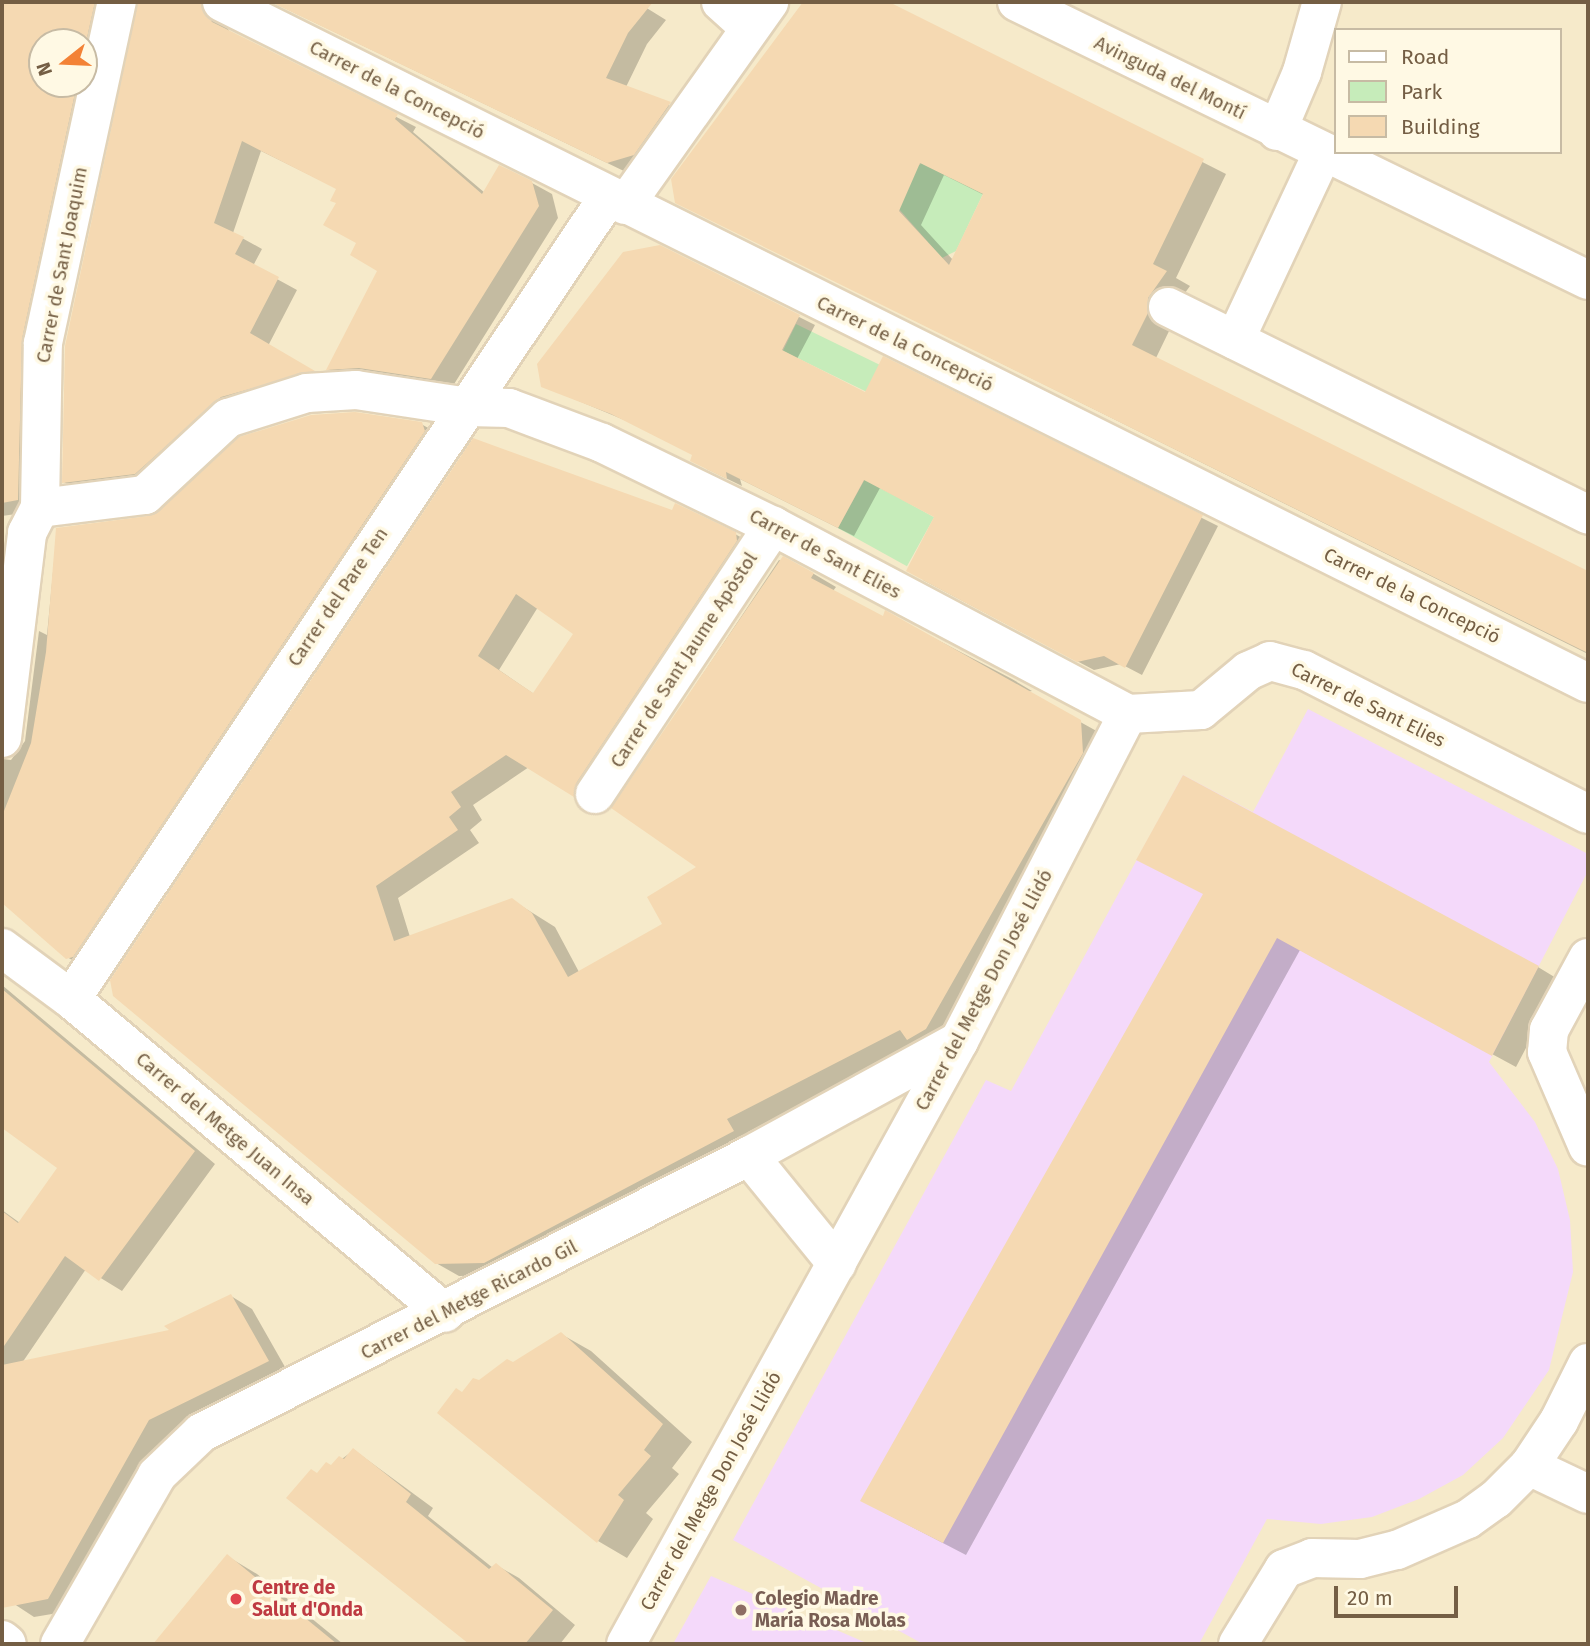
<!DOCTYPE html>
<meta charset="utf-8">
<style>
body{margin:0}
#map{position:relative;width:1590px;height:1646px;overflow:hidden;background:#fef7dc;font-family:"Fira Sans",sans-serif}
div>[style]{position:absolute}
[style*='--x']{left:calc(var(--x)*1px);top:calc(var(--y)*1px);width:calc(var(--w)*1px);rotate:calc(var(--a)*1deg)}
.residential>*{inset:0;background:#f6eaca}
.education>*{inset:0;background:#f4d9fa}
.green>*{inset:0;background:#c6ecba;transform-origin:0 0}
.shadow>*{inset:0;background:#0003}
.building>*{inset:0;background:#f5d9b2}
.roads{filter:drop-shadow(2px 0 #e2d3b8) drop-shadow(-2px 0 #e2d3b8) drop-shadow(0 2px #e2d3b8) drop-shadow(0 -2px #e2d3b8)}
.minor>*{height:38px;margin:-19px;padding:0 19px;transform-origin:19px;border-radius:19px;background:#fff}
.dots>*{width:19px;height:19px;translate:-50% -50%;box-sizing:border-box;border:4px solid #fff9e4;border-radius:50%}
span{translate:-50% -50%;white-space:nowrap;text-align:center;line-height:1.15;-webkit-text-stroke:7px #fff9e4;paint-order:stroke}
.street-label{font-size:19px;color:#745e44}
.health-label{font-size:19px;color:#be3a42;font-weight:700}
.left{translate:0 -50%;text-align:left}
.education-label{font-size:19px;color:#785e54;font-weight:700}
.frame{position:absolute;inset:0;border:4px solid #745e44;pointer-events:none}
.legend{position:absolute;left:1334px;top:28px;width:228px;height:126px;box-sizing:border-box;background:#fff9e4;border:2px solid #c7bba4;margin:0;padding:9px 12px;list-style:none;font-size:21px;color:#745e44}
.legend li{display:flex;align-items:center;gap:14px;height:35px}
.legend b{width:35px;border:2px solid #c7bba4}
.north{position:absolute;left:28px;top:28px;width:70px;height:70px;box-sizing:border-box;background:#fff9e4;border:2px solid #c7bba4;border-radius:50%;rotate:252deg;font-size:19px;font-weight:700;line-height:28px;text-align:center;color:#745e44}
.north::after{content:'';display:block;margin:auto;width:24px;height:32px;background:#f38236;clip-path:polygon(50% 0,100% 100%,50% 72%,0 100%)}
.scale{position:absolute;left:1334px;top:1586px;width:124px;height:32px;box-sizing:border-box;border:4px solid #745e44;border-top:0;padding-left:9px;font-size:21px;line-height:24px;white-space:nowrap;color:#745e44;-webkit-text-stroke:5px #fff9e4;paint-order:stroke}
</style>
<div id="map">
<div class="residential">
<i style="clip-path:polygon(evenodd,2px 2px,1588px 2px,1588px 1644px,2px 1644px,2px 2px,1336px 30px,1560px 30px,1560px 152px,1336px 152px,1336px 30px,2px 2px,42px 42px,84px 42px,84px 84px,42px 84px,42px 42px)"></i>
</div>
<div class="education">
<i style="clip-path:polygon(1308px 709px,1588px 854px,1588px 871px,1489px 1062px,1535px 1122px,1558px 1169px,1570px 1220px,1573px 1272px,1549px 1370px,1503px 1438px,1463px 1475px,1419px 1499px,1372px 1517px,1321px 1524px,1267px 1519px,1199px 1644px,923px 1644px,733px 1540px,986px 1080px,1011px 1091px,1183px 775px,1253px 812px)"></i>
<i style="clip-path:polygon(711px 1576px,869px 1644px,673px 1644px)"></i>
</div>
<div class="green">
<i style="clip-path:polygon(935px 131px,941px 173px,950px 178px,998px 162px,956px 251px,942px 258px,856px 160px,891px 150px,920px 165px)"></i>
<i style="left:796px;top:324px;width:93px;height:30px;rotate:26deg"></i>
<i style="left:865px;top:479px;width:79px;height:56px;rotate:29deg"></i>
</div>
<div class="shadow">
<i style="clip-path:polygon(evenodd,2px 2px,118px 2px,40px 350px,37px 511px,2px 516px,2px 2px,42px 42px,84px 42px,84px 84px,42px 84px,42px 42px)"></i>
<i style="clip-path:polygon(139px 2px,225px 2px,219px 16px,230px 32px,416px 127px,413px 132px,485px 193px,532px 183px,552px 194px,558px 218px,451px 389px,347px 380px,328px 369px,379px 270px,337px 203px,338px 189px,261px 151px,233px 233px,262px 249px,253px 266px,297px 290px,268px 346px,331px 382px,241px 408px,155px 484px,83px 493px,64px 482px)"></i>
<i style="clip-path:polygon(272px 2px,637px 2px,666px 20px,647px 44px,626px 87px,689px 114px,628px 173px)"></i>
<i style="clip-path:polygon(evenodd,804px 2px,887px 2px,1226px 174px,1176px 278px,1190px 286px,1171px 312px,1171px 327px,1156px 358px,1588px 573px,1588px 654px,676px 202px,672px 179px,804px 2px,944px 175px,984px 195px,953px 260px,921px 225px,944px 175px)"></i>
<i style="clip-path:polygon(660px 247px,815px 325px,797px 359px,865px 394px,884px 359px,1218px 526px,1142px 675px,1121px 664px,1094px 670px,923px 580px,936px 517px,880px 488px,854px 536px,740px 479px,742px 486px,707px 469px,694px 455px,629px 422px,543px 386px)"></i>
<i style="clip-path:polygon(421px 424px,443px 436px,89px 970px,67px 957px,2px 901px,2px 594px,18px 608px,3px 759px,11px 760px,25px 741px,39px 631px,47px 635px,57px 530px,149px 518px)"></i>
<i style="clip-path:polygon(evenodd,474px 440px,735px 534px,758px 547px,596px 808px,529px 767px,473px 805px,482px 820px,470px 830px,479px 843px,398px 898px,410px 937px,512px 900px,555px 927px,579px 972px,664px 924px,699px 867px,614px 807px,779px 560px,814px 574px,836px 587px,833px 591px,883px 618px,886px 613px,1012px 679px,1032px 691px,1026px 692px,1102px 734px,948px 1041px,918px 1044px,748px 1132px,755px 1144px,507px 1275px,459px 1276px,436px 1263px,114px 995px,474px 440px,538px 607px,575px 633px,534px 694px,499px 670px,538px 607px)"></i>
<i style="clip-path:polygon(1204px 894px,1538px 967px,1561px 981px,1516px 1067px,1300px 950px,966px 1555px,885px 1513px)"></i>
<i style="clip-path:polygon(2px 985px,215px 1164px,122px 1291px,86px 1269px,22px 1363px,173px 1331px,231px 1296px,252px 1309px,289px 1374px,171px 1432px,70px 1611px,34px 1617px,2px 1596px,2px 1210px,20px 1223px,60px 1167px,2px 1126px)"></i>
<i style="clip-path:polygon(561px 1334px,591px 1351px,692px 1442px,672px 1468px,679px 1474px,646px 1513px,653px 1519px,627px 1558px,598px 1541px,463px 1394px)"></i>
<i style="clip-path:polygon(354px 1450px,433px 1508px,428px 1516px,493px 1568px,496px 1565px,519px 1578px,575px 1625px,560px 1644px,472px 1644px,289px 1498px)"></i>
<i style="clip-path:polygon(227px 1556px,257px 1574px,343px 1644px,155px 1644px)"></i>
</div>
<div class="building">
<i style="clip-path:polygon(2px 2px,95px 2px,84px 51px,84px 42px,42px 42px,42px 84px,77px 84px,22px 339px,18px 500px,2px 503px)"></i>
<i style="clip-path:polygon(138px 2px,200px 2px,212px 22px,398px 114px,395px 119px,482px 194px,499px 165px,532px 181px,539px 206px,431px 379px,359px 368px,326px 370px,377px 271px,350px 255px,356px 243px,323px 225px,336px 203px,330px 201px,336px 189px,242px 141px,214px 223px,244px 237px,235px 254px,279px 277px,250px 333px,315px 371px,221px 397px,135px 474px,62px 483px,65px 346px)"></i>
<i style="clip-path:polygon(271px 2px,653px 2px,628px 33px,606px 78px,671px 102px,634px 155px,607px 163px)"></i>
<i style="clip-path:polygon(evenodd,803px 2px,889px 2px,1204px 159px,1153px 264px,1167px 271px,1148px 298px,1148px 313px,1132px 345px,1588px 571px,1588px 653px,675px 203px,671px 179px,803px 2px,920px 163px,983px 194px,949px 265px,899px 211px,920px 163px)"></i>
<i style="clip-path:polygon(660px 245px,800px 315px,782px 350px,865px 392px,883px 356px,1203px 515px,1125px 668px,1104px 656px,1077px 662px,906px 571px,934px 517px,864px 480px,838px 528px,726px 472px,727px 479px,690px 461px,692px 455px,611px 414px,541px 387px,537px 364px,623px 252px)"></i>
<i style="clip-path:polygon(355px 412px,422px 422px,425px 431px,73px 957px,66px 959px,2px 903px,2px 816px,31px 743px,46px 652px,56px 528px,148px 516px,239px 437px,311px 415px)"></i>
<i style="clip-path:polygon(evenodd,473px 438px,672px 510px,675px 503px,736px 532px,737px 541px,577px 782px,574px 797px,506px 755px,451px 792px,461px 807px,449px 817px,458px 830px,376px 886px,394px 941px,512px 898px,532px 913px,568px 977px,662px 924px,647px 897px,696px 867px,611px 808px,783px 556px,814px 573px,811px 578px,883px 616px,885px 610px,1081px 720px,1083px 753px,926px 1029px,907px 1040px,900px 1030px,727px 1119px,734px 1131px,484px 1263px,435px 1264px,113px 996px,110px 980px,473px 438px,516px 594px,573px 634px,533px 693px,478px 656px,516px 594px)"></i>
<i style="clip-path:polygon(1183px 775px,1539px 966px,1492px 1056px,1277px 938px,943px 1543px,860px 1501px,1203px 894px,1136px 860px)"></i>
<i style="clip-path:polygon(2px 989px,195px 1151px,99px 1281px,65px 1256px,2px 1349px,2px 1211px,18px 1223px,57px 1168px,2px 1128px)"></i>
<i style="clip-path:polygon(231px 1294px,269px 1361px,149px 1420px,48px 1599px,2px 1608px,2px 1365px,169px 1330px,164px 1326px)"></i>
<i style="clip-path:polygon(561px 1332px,663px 1424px,644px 1450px,651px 1456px,618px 1495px,624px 1500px,597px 1543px,437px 1413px,456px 1388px,462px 1392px,473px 1378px,479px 1380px,507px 1359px,513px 1362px)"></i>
<i style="clip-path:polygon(353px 1448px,411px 1494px,406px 1502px,489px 1569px,496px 1563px,553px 1610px,525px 1644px,469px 1644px,286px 1498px,311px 1469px,317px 1473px,326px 1462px,331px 1465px,339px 1456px,344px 1459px)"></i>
<i style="clip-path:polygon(227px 1554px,337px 1644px,153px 1644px)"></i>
</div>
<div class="roads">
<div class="minor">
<i style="--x:222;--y:2;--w:1526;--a:26.5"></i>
<i style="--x:721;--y:2;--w:38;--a:42"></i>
<i style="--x:1017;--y:2;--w:635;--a:25.96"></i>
<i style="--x:1277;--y:131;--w:64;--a:-67"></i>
<i style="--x:1302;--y:72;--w:73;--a:-74.1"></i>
<i style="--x:625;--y:205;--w:249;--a:-54.6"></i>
<i style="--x:1168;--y:307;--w:469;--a:26.3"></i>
<i style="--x:1235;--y:340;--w:205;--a:-64.9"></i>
<i style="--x:40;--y:508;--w:106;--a:-7.1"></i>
<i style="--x:145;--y:495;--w:113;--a:-42.9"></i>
<i style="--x:228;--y:418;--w:83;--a:-17.6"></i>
<i style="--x:307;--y:393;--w:49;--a:-3.5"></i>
<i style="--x:356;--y:390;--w:114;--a:8.6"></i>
<i style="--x:469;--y:407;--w:40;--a:1.4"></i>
<i style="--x:509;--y:408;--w:99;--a:20.6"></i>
<i style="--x:602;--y:443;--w:190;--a:25.9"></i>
<i style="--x:773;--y:526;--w:402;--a:27.9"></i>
<i style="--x:1128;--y:714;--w:73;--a:-3.1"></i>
<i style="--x:1201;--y:710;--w:61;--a:-39.7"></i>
<i style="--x:1248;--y:671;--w:24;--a:-24"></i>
<i style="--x:1270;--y:661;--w:35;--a:15"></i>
<i style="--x:1304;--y:670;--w:318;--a:26.9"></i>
<i style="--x:2;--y:738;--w:207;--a:-83"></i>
<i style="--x:27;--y:533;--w:28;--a:-63"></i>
<i style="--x:40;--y:508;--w:165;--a:-89"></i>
<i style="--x:43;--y:343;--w:349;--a:-77.8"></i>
<i style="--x:595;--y:794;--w:322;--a:-56.4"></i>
<i style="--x:2;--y:948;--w:86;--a:36.5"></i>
<i style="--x:71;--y:999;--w:488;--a:40"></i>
<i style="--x:1588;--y:958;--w:82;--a:118.4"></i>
<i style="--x:1549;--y:1030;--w:22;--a:95"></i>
<i style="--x:1547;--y:1052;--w:103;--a:66.7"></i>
<i style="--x:71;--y:999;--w:965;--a:-56.19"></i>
<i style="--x:749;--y:1156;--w:139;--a:50.8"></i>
<i style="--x:1529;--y:1466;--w:65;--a:25.4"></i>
<i style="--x:2;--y:1640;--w:6;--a:39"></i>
<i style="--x:60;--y:1644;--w:195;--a:-60.1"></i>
<i style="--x:157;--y:1475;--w:61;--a:-43.7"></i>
<i style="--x:201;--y:1433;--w:614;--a:-26.82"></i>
<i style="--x:749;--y:1156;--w:239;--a:-28.7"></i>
<i style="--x:626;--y:1644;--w:689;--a:-61.09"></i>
<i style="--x:959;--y:1041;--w:368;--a:-62.7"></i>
<i style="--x:1238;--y:1644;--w:88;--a:-58.5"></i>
<i style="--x:1284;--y:1569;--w:30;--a:-21"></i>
<i style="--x:1312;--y:1558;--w:48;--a:1.2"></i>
<i style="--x:1360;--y:1559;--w:38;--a:-14"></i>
<i style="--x:1397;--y:1550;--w:77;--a:-23.6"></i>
<i style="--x:1468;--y:1519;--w:34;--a:-36"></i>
<i style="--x:1496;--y:1499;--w:47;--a:-45"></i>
<i style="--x:1529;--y:1466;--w:54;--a:-56.3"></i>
<i style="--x:1559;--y:1421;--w:65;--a:-63.4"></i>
</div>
</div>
<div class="dots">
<i style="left:236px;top:1599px;background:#e0444e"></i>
<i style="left:741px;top:1610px;background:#8d6e63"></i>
</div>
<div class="street-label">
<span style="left:1170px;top:78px;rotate:26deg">Avinguda del Montí</span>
<span style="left:397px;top:90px;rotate:27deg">Carrer de la Concepció</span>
<span style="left:62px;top:265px;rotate:-79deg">Carrer de Sant Joaquim</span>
<span style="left:905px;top:344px;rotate:26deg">Carrer de la Concepció</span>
<span style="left:825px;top:554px;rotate:28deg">Carrer de Sant Elies</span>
<span style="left:1412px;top:596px;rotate:26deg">Carrer de la Concepció</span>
<span style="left:338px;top:597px;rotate:-56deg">Carrer del Pare Ten</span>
<span style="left:684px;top:660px;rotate:-57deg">Carrer de Sant Jaume Apòstol</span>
<span style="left:1368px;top:705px;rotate:26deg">Carrer de Sant Elies</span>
<span style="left:984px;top:990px;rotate:-62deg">Carrer del Metge Don José Llidó</span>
<span style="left:225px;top:1129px;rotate:40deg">Carrer del Metge Juan Insa</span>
<span style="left:469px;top:1300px;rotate:-27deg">Carrer del Metge Ricardo Gil</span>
<span style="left:711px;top:1491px;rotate:-61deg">Carrer del Metge Don José Llidó</span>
</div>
<div class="health-label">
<span class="left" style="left:252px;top:1599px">Centre de<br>Salut d'Onda</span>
</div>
<div class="education-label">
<span class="left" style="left:755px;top:1610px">Colegio Madre<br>María Rosa Molas</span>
</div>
<div class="frame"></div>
<ul class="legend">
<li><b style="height:9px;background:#fff"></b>Road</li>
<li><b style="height:19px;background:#c6ecba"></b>Park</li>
<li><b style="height:19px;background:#f5d9b2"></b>Building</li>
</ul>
<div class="north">N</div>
<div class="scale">20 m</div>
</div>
